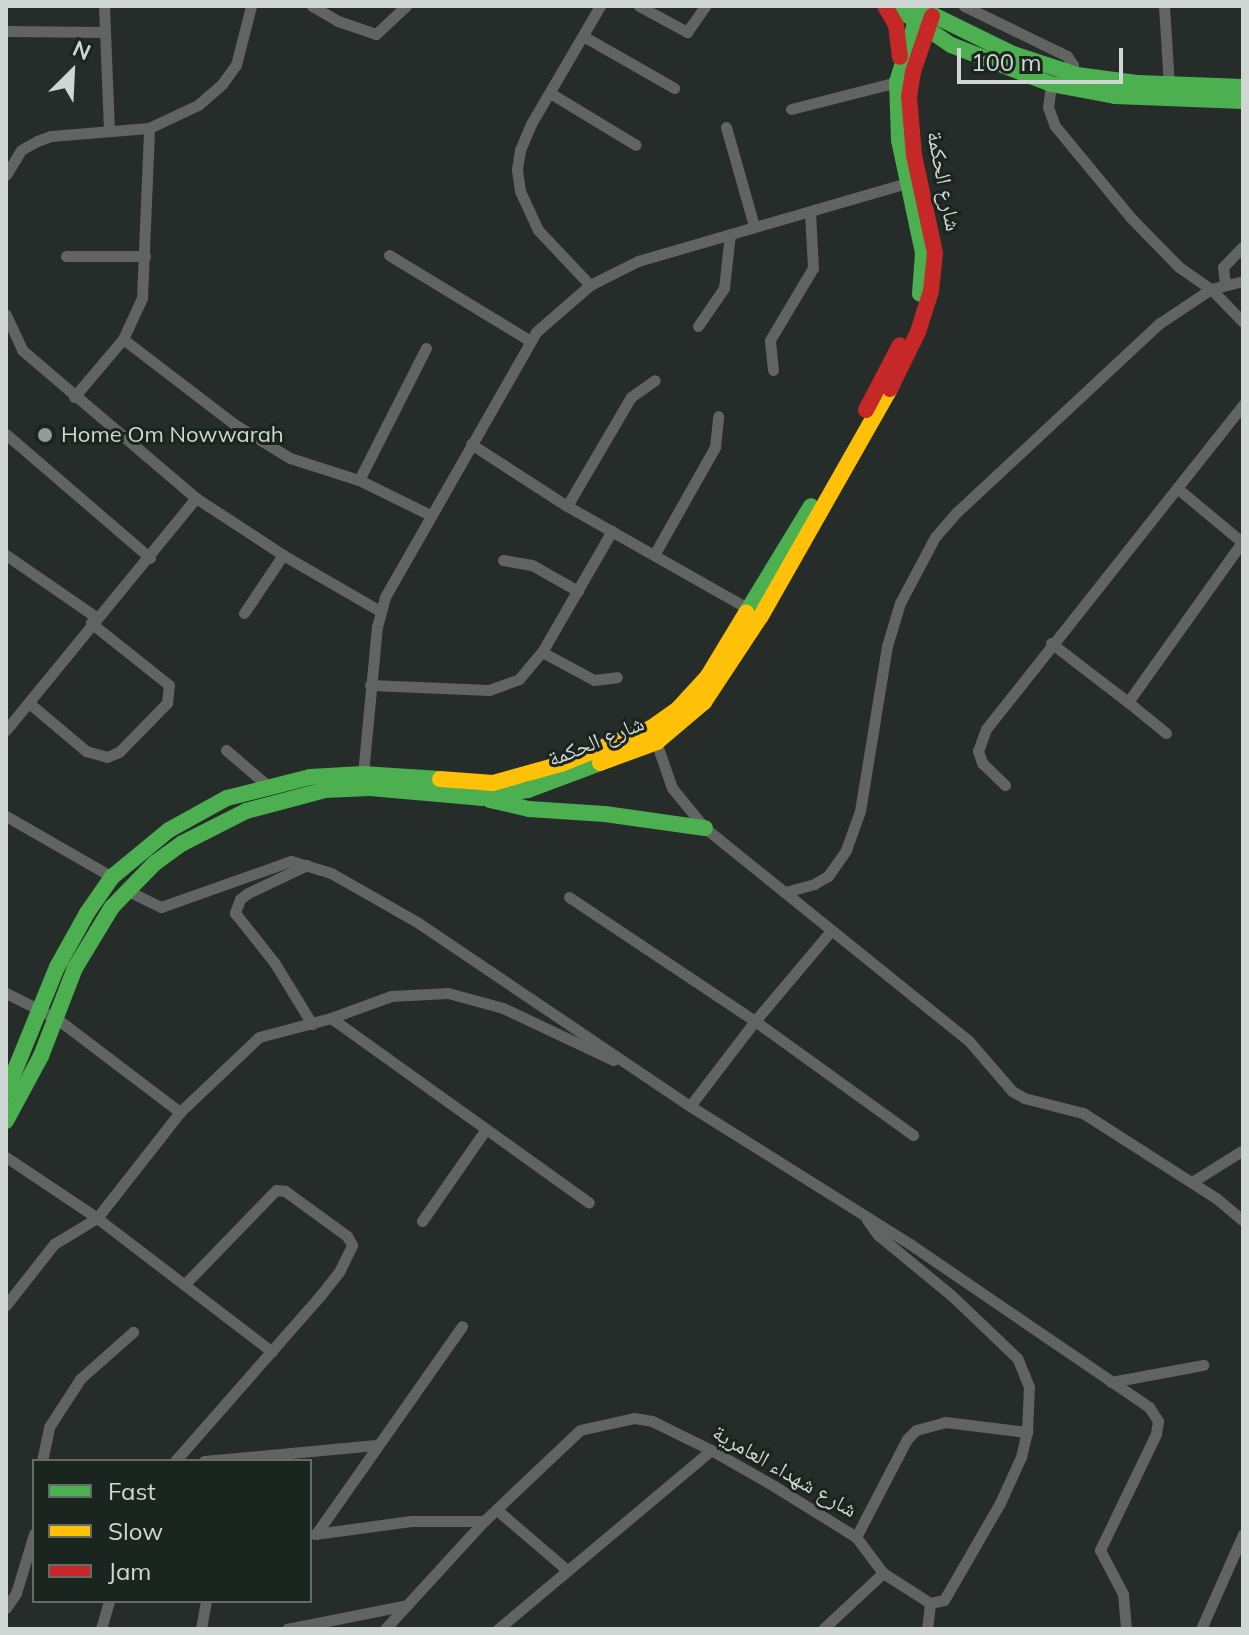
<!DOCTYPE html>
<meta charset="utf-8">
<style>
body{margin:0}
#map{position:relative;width:1249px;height:1635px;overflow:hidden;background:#262c29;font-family:Mulish,"Noto Naskh Arabic",sans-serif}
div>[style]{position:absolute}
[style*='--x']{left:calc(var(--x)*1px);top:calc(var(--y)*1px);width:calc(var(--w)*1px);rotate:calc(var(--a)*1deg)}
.street>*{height:11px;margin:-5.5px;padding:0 5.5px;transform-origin:5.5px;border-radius:5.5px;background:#626363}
.fast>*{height:16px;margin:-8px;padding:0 8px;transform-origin:8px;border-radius:8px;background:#4caf50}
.slow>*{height:16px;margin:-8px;padding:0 8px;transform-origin:8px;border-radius:8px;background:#ffc107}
.jam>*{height:16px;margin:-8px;padding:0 8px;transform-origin:8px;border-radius:8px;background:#c62828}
.dots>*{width:22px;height:22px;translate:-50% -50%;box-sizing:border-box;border:4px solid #1b2520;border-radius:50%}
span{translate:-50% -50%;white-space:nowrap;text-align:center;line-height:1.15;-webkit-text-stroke:6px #1b2520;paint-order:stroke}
.street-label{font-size:22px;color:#d0d6d3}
.poi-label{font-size:22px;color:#d0d6d3}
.left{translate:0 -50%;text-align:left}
.frame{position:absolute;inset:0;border:8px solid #d0d6d3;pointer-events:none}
.legend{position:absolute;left:32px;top:1459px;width:280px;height:144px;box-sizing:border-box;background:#1b2520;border:2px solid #636c68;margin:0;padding:10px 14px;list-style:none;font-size:24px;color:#d0d6d3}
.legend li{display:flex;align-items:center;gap:16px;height:40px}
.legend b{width:40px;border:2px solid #636c68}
.north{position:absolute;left:32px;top:32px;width:80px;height:80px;-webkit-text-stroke:6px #1b2520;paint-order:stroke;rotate:24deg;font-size:22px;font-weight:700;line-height:32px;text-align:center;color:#d0d6d3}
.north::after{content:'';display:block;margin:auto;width:28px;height:36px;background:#d0d6d3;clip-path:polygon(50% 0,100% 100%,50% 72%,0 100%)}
.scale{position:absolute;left:957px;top:48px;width:166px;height:36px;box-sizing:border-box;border:4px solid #d0d6d3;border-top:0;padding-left:10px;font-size:24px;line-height:28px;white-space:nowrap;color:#d0d6d3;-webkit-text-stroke:6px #1b2520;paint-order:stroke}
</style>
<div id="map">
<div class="street">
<i style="--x:104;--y:6;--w:124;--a:87.7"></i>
<i style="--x:312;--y:6;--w:30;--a:30"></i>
<i style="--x:338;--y:21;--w:40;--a:18.9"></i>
<i style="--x:376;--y:34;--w:41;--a:-43"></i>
<i style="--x:639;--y:6;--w:55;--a:28.4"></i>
<i style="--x:687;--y:32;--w:32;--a:-55"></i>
<i style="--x:964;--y:6;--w:114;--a:25.9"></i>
<i style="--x:1067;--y:56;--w:11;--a:56"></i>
<i style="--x:1073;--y:65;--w:9;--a:90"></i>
<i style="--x:1164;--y:6;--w:79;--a:86.4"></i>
<i style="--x:6;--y:31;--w:99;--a:0.6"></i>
<i style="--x:583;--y:36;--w:105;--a:29.7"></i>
<i style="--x:1051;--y:84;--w:23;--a:97"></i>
<i style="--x:1048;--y:107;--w:20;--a:70"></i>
<i style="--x:1055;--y:126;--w:119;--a:50.4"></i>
<i style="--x:1131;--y:218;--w:69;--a:45.6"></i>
<i style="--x:1179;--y:267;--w:39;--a:35"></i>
<i style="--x:1211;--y:289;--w:46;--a:45.9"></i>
<i style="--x:550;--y:93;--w:100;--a:31.2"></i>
<i style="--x:791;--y:109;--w:109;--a:-14.3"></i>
<i style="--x:726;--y:127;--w:103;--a:74.2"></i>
<i style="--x:6;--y:175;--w:29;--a:-59"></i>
<i style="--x:21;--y:150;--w:18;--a:-29"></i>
<i style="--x:37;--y:141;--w:15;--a:-20"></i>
<i style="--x:51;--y:136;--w:98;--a:-4.7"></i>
<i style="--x:149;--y:128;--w:54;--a:-25.1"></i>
<i style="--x:198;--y:105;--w:32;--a:-41"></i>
<i style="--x:222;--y:84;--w:24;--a:-54"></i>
<i style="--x:236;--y:65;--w:61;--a:-75.7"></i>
<i style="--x:389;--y:255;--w:164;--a:31.3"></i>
<i style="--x:66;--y:256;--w:79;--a:0"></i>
<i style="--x:590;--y:285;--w:76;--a:-133.4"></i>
<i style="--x:538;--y:230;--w:43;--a:-114.8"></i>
<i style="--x:520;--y:191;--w:22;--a:-98"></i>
<i style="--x:517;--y:169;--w:19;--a:-81"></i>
<i style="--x:520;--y:150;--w:28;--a:-67"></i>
<i style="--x:531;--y:124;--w:137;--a:-59.7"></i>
<i style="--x:1225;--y:285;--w:18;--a:-96"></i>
<i style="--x:1223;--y:267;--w:29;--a:-46"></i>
<i style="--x:6;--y:315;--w:38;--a:65"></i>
<i style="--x:22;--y:350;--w:228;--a:40.4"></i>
<i style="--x:196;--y:498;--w:104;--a:33.2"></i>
<i style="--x:283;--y:555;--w:112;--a:30"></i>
<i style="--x:698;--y:326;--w:46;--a:-55.6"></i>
<i style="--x:724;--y:288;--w:54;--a:-83.7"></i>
<i style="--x:123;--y:339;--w:140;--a:37.4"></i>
<i style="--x:234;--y:424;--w:66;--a:31.3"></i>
<i style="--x:290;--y:458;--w:72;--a:17.7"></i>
<i style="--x:359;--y:480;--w:79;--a:26.2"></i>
<i style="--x:773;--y:370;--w:30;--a:-96"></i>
<i style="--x:770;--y:340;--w:84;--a:-59.2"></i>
<i style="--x:813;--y:268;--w:56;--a:-93.1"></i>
<i style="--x:74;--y:397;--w:76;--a:-49.8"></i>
<i style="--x:123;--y:339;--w:45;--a:-65.1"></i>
<i style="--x:142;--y:298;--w:170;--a:-87.6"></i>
<i style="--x:6;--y:434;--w:190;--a:40.7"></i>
<i style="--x:471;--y:444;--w:114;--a:32.9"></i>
<i style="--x:567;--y:506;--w:209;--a:29.5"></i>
<i style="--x:359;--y:480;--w:148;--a:-63.1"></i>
<i style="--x:1177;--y:488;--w:86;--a:39.8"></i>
<i style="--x:567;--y:506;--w:126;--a:-59.6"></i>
<i style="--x:631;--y:397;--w:29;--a:-35"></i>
<i style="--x:6;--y:555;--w:109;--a:34.6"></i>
<i style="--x:654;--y:555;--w:124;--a:-60.5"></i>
<i style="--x:715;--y:447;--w:31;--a:-84"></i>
<i style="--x:503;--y:560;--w:29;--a:10"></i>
<i style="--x:532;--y:565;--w:53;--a:29.5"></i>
<i style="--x:244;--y:613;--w:70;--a:-56.1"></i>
<i style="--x:1051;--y:643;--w:97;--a:37.5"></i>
<i style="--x:1128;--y:702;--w:198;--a:-54.5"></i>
<i style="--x:542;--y:652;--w:59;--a:28.3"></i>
<i style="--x:594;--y:680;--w:23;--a:-7"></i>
<i style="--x:370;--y:685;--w:119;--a:2.4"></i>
<i style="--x:489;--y:690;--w:32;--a:-20"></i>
<i style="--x:519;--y:679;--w:35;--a:-50"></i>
<i style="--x:542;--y:652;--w:140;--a:-60"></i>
<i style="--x:1128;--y:702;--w:49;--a:39.2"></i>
<i style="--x:29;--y:703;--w:75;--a:40.1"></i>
<i style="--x:86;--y:751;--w:22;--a:16"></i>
<i style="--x:107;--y:757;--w:13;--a:-23"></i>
<i style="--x:119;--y:752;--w:69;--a:-45.6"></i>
<i style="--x:167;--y:703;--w:18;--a:-84"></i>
<i style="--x:169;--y:685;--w:100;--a:-141.5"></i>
<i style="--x:6;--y:730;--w:300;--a:-50.7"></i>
<i style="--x:654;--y:736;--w:55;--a:70.9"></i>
<i style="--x:672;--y:788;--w:52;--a:50.5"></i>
<i style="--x:705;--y:828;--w:338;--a:38.9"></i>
<i style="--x:968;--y:1040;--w:67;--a:49.2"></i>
<i style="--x:1012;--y:1091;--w:14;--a:30"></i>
<i style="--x:1024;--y:1098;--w:61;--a:14.3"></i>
<i style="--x:1083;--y:1113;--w:158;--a:32.6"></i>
<i style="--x:1216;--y:1198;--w:35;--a:40"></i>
<i style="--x:226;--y:750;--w:55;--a:40.6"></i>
<i style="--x:363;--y:774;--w:148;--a:-84.6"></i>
<i style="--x:377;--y:627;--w:31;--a:-75"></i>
<i style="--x:385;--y:597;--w:305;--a:-60.3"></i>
<i style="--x:536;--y:332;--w:72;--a:-41"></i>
<i style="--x:590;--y:285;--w:54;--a:-26.6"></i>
<i style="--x:638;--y:261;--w:279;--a:-16.2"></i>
<i style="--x:1005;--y:785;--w:32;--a:-136"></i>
<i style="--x:982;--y:763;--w:13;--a:-108"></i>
<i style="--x:978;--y:751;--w:23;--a:-70"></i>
<i style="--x:986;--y:729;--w:414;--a:-51.6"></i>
<i style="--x:6;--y:816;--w:122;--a:29.9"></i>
<i style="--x:307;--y:865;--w:65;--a:154.6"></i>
<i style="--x:248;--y:893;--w:10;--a:143"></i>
<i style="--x:240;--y:899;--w:15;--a:110"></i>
<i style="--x:235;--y:913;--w:63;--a:51.5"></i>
<i style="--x:274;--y:962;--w:73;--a:58.5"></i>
<i style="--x:126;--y:890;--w:39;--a:26"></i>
<i style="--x:161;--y:907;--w:138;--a:-19.5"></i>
<i style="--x:291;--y:861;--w:42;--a:16.7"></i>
<i style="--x:331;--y:873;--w:99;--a:29.7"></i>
<i style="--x:417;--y:922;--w:329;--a:34"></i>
<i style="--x:690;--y:1106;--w:260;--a:32.1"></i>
<i style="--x:910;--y:1244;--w:289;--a:34.3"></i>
<i style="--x:1149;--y:1407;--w:17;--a:57"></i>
<i style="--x:1158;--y:1421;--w:13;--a:99"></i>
<i style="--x:1156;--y:1434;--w:129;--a:115.8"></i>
<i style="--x:1100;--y:1550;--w:50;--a:62.4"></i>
<i style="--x:1123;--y:1594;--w:35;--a:85"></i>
<i style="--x:785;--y:892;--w:30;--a:-15"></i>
<i style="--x:814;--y:884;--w:16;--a:-30"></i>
<i style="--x:828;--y:876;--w:32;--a:-55"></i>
<i style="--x:846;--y:850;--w:41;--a:-70.3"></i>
<i style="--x:860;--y:811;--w:167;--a:-80.7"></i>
<i style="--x:887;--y:646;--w:45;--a:-73.2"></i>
<i style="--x:900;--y:603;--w:75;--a:-62.1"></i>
<i style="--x:935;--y:537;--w:33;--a:-49"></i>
<i style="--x:957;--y:512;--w:277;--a:-43"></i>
<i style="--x:1160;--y:323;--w:61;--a:-33.7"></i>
<i style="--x:1211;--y:289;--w:33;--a:-14"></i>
<i style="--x:569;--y:897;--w:224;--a:33.7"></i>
<i style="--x:755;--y:1021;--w:195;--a:35.8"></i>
<i style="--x:6;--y:993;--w:56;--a:26.6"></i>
<i style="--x:56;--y:1018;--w:156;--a:37.2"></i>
<i style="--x:331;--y:1018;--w:317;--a:35.6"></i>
<i style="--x:690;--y:1106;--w:107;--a:-52.6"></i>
<i style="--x:755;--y:1021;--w:116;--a:-49.9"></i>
<i style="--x:6;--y:1157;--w:110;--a:33.8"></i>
<i style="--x:97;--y:1218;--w:220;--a:37.4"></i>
<i style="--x:1192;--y:1182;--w:60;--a:-32.1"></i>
<i style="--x:422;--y:1221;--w:112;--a:-55.2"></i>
<i style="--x:6;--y:1305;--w:78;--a:-51.8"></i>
<i style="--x:54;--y:1244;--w:50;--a:-31.2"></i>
<i style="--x:97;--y:1218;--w:135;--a:-51.9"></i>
<i style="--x:180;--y:1112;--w:109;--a:-43.5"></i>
<i style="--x:259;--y:1037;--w:74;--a:-14.8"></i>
<i style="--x:331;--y:1018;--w:64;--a:-20.1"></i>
<i style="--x:391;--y:996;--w:57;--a:-3"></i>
<i style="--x:448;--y:993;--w:57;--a:15.3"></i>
<i style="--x:503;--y:1008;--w:122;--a:25.3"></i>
<i style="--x:1111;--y:1382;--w:94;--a:-10.5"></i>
<i style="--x:42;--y:1461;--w:35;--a:-78"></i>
<i style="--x:49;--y:1427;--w:57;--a:-57.1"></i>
<i style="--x:80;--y:1379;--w:71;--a:-41.6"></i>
<i style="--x:175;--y:1461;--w:220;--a:-48.7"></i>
<i style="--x:320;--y:1296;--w:31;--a:-52"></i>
<i style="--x:339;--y:1272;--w:30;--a:-64"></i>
<i style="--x:352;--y:1245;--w:10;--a:-119"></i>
<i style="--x:347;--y:1236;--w:77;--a:-144"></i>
<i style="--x:285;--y:1191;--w:9;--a:-174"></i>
<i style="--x:276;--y:1190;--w:132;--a:134.1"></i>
<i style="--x:204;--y:1461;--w:175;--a:-5.3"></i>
<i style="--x:497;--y:1510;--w:92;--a:40.6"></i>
<i style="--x:315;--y:1534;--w:97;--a:-7.7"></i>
<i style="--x:411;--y:1521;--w:73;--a:0"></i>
<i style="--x:316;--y:1534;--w:254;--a:-54.9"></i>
<i style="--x:856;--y:1537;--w:110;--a:-62.5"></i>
<i style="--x:907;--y:1439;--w:13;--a:-45"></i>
<i style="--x:916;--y:1430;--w:30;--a:-15"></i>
<i style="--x:945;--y:1422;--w:83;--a:7"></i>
<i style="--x:6;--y:1608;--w:18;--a:-56"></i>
<i style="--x:16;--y:1593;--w:62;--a:-73"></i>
<i style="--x:101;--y:1629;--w:29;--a:-74"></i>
<i style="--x:201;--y:1629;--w:28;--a:-80"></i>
<i style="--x:287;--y:1629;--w:122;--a:-11.3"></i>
<i style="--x:385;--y:1629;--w:147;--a:-47.5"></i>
<i style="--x:484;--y:1521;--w:132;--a:-43.5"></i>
<i style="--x:580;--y:1430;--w:55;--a:-12.5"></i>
<i style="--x:634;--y:1418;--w:18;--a:9"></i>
<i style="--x:652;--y:1421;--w:66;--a:26.2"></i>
<i style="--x:711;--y:1450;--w:73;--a:29.7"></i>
<i style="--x:774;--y:1486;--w:97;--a:31.9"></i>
<i style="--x:856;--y:1537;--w:45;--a:53.1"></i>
<i style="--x:883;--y:1573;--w:56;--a:32.6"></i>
<i style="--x:930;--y:1603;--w:14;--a:-12"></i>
<i style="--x:944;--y:1600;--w:112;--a:-60"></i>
<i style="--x:1000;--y:1503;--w:51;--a:-65.5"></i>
<i style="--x:1021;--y:1457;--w:26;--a:-77"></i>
<i style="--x:1027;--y:1432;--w:45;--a:-87.5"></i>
<i style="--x:1029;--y:1387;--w:31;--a:-112"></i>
<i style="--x:1017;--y:1358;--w:91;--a:-136.3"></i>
<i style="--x:951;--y:1295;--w:94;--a:-140.6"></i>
<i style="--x:878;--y:1235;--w:19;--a:-126"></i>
<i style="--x:498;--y:1629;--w:278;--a:-40"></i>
<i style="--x:823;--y:1629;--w:82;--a:-43"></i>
<i style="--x:927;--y:1629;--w:26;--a:-83"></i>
<i style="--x:1201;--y:1629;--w:104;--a:-66.1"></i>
</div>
<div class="fast">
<i style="--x:894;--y:6;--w:69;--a:34.4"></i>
<i style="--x:951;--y:45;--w:107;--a:21.3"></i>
<i style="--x:1051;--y:84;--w:65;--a:10.6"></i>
<i style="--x:1115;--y:96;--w:128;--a:2.2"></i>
<i style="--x:920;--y:8;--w:77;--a:107.3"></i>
<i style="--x:897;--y:82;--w:58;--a:88"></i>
<i style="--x:899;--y:140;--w:116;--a:78"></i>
<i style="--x:923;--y:253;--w:41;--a:94.2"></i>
<i style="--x:923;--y:10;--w:100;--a:26.1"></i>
<i style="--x:1013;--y:54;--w:67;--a:18.2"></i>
<i style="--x:1077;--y:75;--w:62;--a:7.5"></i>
<i style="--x:1138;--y:83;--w:105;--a:2.2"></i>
<i style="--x:746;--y:613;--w:125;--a:-58.7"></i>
<i style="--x:490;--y:800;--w:40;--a:13"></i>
<i style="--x:529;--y:809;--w:76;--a:3.8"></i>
<i style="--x:605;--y:814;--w:101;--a:8"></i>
<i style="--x:6;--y:1092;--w:135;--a:-67.8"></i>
<i style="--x:57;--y:967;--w:62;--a:-60.9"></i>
<i style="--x:87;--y:913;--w:44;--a:-55.2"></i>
<i style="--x:112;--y:877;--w:74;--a:-39.5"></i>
<i style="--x:169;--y:830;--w:66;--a:-28.9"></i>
<i style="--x:227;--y:798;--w:86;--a:-14.2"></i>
<i style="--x:310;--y:777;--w:53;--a:-3.2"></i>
<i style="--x:363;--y:774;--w:77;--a:3.7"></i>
<i style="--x:6;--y:1121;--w:74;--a:-61.7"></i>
<i style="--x:41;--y:1056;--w:94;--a:-68.9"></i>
<i style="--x:75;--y:968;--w:71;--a:-58.8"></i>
<i style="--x:112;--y:907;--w:62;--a:-45.7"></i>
<i style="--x:155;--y:863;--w:34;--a:-36"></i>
<i style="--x:183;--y:843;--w:71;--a:-26.9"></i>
<i style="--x:246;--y:811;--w:82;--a:-14.9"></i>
<i style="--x:325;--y:790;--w:45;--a:-2.5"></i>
<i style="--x:370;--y:788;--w:111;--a:5.1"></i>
<i style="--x:481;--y:798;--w:48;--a:-9.7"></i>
<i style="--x:528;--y:790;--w:77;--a:-20.6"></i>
</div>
<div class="slow">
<i style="--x:600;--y:763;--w:61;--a:-20.2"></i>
<i style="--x:657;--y:742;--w:62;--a:-40.4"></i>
<i style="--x:704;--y:702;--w:103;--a:-56.5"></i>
<i style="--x:761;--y:616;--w:261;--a:-60.4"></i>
<i style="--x:440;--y:779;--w:53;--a:4.3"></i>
<i style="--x:493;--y:783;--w:71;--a:-15.6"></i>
<i style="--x:561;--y:764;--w:97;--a:-21.8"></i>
<i style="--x:651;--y:728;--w:32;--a:-35"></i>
<i style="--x:677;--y:710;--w:46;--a:-47.6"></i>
<i style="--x:708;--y:676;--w:74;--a:-58.9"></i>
</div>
<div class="jam">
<i style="--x:885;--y:6;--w:22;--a:60"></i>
<i style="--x:896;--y:25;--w:32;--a:83"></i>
<i style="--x:890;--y:389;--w:64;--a:-63.8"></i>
<i style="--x:918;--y:332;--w:43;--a:-72.4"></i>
<i style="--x:931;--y:291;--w:38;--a:-84"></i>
<i style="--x:935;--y:253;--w:100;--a:-102.1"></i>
<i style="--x:914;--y:155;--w:58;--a:-94.9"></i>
<i style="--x:909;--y:97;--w:25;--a:-81"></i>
<i style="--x:913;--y:72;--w:59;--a:-71.3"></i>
<i style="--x:866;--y:410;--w:73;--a:-62.4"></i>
</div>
<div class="dots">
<i style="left:45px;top:435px;background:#949a98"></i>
</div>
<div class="street-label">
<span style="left:944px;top:181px;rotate:79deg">شارع الحكمة</span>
<span style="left:596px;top:741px;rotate:-22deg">شارع الحكمة</span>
<span style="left:785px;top:1471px;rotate:30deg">شارع شهداء العامرية</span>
</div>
<div class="poi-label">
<span class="left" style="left:61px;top:435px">Home Om Nowwarah</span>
</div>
<div class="frame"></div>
<ul class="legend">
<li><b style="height:10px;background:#4caf50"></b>Fast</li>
<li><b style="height:10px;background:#ffc107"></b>Slow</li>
<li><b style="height:10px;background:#c62828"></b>Jam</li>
</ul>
<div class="north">N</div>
<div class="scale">100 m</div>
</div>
